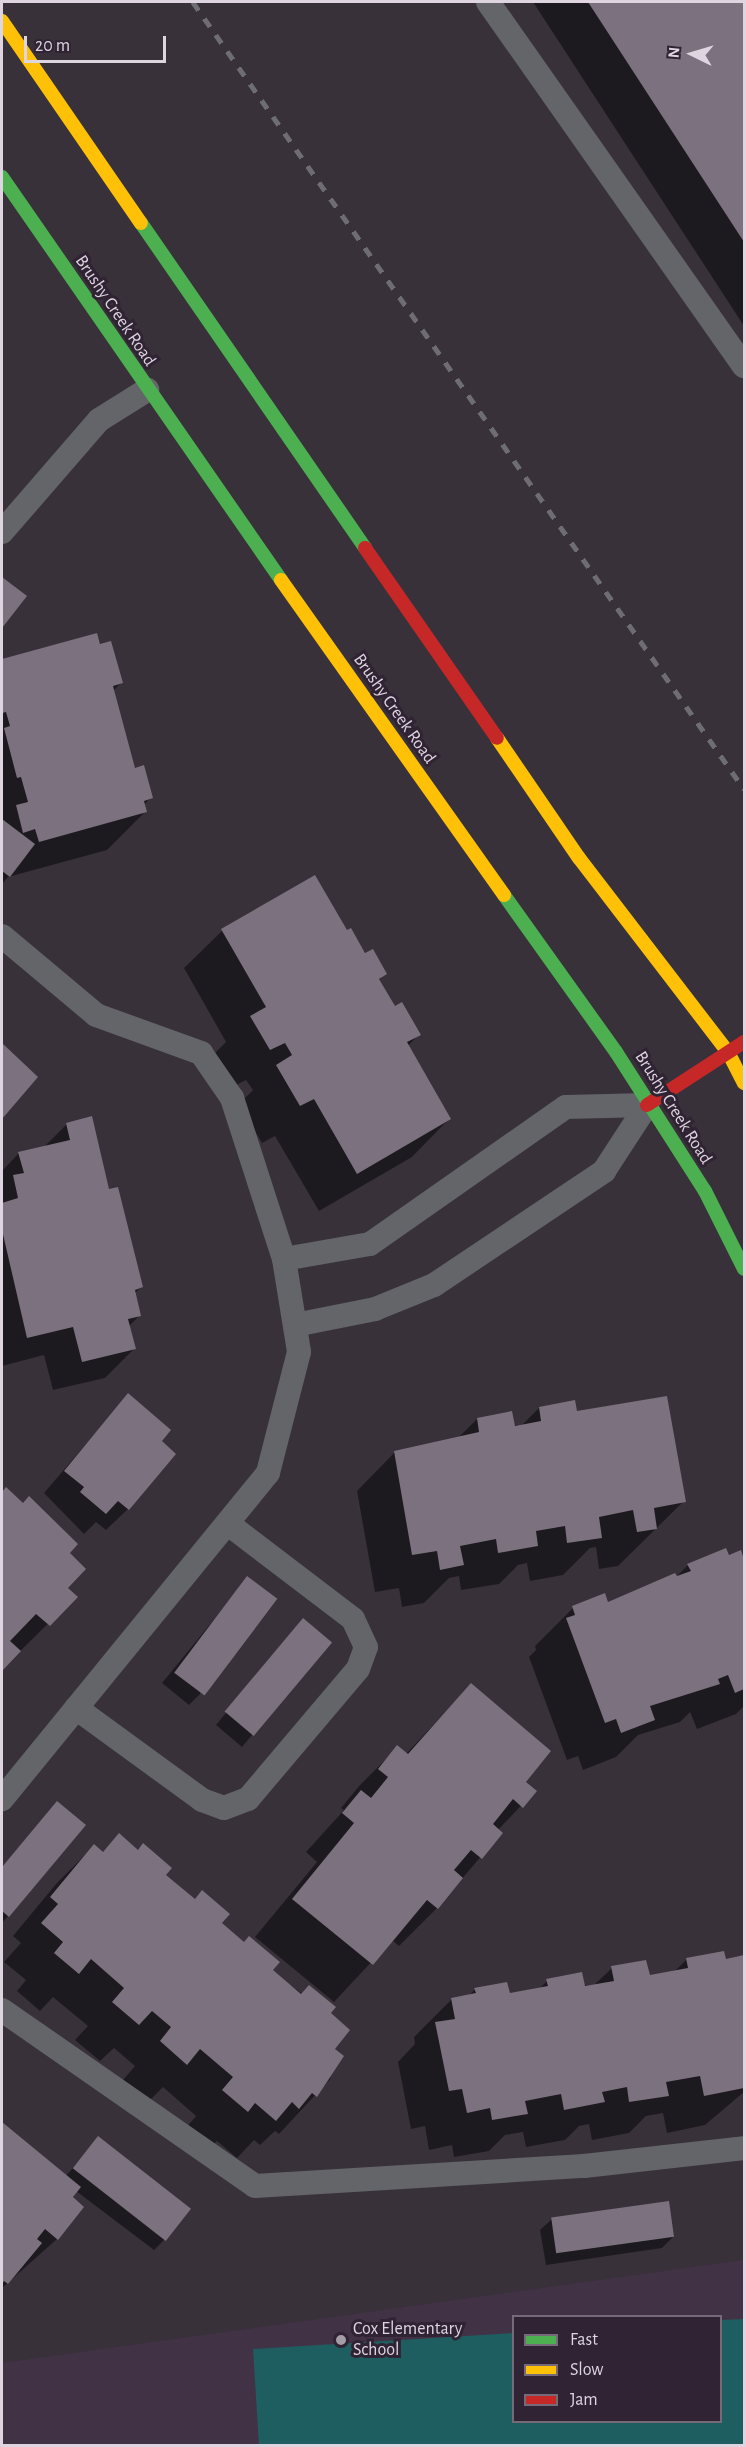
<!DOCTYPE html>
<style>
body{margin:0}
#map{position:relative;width:746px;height:2447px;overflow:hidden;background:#38313a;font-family:"Alegreya Sans",sans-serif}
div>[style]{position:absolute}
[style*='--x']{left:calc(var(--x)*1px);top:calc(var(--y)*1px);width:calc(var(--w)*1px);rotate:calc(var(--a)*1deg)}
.built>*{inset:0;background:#423246}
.water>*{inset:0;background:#1f5e60}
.shadow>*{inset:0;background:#0007}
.building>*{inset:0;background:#7c717f;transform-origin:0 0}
.lane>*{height:24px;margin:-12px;padding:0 12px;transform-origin:12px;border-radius:12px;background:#636568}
.fast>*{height:14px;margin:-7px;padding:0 7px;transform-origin:7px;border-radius:7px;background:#4caf50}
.slow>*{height:14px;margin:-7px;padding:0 7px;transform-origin:7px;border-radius:7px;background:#ffc107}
.jam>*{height:14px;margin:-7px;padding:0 7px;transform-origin:7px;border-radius:7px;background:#c62828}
.rail>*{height:4.5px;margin-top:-2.25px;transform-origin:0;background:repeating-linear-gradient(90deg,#6e6d71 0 10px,transparent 0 20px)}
.dots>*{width:16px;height:16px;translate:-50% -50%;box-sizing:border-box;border:3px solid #302334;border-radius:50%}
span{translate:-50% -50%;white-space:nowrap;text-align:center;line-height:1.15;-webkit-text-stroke:6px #302334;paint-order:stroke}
.street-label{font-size:18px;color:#ded5e0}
.poi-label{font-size:18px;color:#ded5e0}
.left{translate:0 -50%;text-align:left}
.frame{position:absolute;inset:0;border:3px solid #ded5e0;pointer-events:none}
.legend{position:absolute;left:512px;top:2315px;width:210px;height:108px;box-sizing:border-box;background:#302334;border:2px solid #766a79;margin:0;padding:8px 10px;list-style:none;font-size:18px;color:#ded5e0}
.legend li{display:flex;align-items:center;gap:12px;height:30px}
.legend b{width:30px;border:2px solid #766a79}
.north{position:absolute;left:662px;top:24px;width:60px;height:60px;-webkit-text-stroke:4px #302334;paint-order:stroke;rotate:275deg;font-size:16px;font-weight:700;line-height:24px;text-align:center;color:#ded5e0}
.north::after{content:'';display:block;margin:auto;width:21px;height:27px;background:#ded5e0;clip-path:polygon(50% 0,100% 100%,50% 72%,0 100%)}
.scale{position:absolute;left:24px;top:36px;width:142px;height:27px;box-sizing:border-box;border:3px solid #ded5e0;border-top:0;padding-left:8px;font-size:18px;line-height:21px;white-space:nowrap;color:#ded5e0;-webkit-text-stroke:4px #302334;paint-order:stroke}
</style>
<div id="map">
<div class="built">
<i style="clip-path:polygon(evenodd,744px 2260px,744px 2445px,2px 2445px,2px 2363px,744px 2260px,514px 2316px,720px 2316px,720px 2422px,514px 2422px,514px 2316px)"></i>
</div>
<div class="water">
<i style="clip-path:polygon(744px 2319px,744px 2445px,259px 2445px,253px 2349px,513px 2333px,514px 2422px,720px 2422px,721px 2320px)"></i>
</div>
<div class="shadow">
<i style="clip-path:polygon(533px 2px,744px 2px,744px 326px)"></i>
<i style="clip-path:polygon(2px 579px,24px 596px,2px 626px)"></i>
<i style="clip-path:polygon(96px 635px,121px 683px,113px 691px,134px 769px,151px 797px,144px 805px,145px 812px,107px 850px,8px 877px,2px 884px,2px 661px)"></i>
<i style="clip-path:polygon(315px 877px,347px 932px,385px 974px,378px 981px,394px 1008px,419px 1034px,408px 1046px,449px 1119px,412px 1157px,319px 1211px,275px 1136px,262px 1143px,239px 1104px,253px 1090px,246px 1080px,232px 1087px,213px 1055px,226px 1042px,184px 968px,222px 931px)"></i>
<i style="clip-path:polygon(2px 1046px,35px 1077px,2px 1116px)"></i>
<i style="clip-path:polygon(67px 1124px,108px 1190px,141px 1287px,134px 1294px,139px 1316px,128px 1327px,134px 1349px,105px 1378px,53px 1390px,44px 1355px,2px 1366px,2px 1171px,19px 1153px,44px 1147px)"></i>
<i style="clip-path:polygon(128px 1395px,160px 1442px,128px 1509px,106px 1530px,96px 1522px,84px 1534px,44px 1493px)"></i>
<i style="clip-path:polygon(539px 1408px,576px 1413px,684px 1501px,618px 1566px,599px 1569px,596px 1547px,590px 1548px,563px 1575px,530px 1581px,527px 1563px,518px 1565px,499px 1584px,461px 1590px,459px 1576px,449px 1578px,424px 1603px,402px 1607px,399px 1588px,375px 1592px,357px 1491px,394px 1453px,458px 1438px,477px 1419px,521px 1426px)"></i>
<i style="clip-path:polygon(6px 1489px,67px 1553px,66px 1588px,75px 1597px,2px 1669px,2px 1494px)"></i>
<i style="clip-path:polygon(740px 1552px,744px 1565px,744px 1706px,736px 1714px,697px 1729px,690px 1712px,680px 1722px,638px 1735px,616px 1757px,583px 1770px,578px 1756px,567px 1760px,529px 1657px,536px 1650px,535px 1646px,573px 1608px,607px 1604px,676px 1577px,688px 1565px)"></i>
<i style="clip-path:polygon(248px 1578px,200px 1694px,189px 1705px,162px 1683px)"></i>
<i style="clip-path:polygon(292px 1632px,330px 1642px,242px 1747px,216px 1725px)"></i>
<i style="clip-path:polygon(471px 1685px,524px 1782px,535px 1791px,498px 1830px,501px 1833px,437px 1908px,399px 1946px,392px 1940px,334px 2002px,255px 1937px,317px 1862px,306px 1852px,344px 1810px,341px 1808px,360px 1785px,398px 1747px,406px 1754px)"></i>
<i style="clip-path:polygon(57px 1803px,8px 1916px,2px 1923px,2px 1867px)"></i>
<i style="clip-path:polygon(119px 1835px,271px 1971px,329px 2013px,333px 2049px,327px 2074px,331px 2078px,279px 2134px,275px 2131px,260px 2145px,254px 2140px,237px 2158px,217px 2141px,209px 2148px,185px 2129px,196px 2116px,163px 2087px,148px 2102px,123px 2080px,135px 2066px,114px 2048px,100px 2061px,75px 2040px,88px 2026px,53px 1997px,40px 2011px,17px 1991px,26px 1980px,4px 1962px,21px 1943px,13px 1936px,56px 1884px,94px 1846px,102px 1853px)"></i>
<i style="clip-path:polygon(744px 1957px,744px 2092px,705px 2125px,667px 2133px,663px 2113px,646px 2116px,629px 2133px,592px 2140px,589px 2124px,579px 2126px,565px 2140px,526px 2147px,523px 2132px,505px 2135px,489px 2151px,454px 2157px,452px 2145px,429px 2150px,425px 2126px,411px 2129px,398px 2062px,415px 2044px,414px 2037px,452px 1999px,469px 1996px,475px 1989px,508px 1995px,538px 1990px,547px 1981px,593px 1986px,612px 1968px,649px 1977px,674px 1972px,687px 1959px,724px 1961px)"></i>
<i style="clip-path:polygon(2px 2124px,66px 2176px,98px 2138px,165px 2239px,154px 2250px,76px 2191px,57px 2239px,2px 2288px)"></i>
<i style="clip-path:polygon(552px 2219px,673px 2237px,662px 2248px,546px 2265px,540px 2230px)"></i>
</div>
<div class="building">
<i style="clip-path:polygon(588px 2px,744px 2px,744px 242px)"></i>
<i style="clip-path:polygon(2px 577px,27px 596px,2px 628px)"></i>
<i style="clip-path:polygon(97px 633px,100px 644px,111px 641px,123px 683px,113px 686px,135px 768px,144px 765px,153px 798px,144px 801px,147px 812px,39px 842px,35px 829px,23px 833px,16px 805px,28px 802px,21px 777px,17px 778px,4px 728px,10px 726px,6px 712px,2px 713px,2px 659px)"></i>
<i style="clip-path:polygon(2px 819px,35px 844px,10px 877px,2px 871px)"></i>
<i style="clip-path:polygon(315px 875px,347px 930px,351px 928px,365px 953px,373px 949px,387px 974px,379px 979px,395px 1006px,402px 1002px,421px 1035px,407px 1042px,451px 1119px,357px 1174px,314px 1099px,300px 1106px,276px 1065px,292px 1055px,285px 1043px,270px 1050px,250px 1016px,266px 1007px,221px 929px)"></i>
<i style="clip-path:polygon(2px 1043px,38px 1077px,2px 1119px)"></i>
<i style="clip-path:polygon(92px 1116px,109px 1189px,118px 1187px,143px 1287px,135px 1290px,141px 1316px,128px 1319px,136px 1349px,82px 1362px,73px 1327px,27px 1338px,2px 1230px,2px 1203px,18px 1198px,13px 1175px,24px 1173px,18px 1152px,70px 1140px,66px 1123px)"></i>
<i style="clip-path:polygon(128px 1393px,171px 1430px,162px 1441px,176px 1454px,129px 1510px,118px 1501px,106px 1514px,80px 1492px,84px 1487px,64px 1471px)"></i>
<i style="clip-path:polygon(667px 1396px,686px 1502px,654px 1508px,657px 1529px,637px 1532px,633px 1510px,599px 1517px,602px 1538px,567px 1543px,565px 1526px,536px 1531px,538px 1546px,498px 1553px,496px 1539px,460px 1546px,464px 1565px,440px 1570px,437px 1551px,412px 1555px,394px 1451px,479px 1432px,477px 1418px,512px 1411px,515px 1426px,541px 1421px,539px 1407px,575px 1400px,577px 1411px)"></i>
<i style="clip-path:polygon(6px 1487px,23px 1503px,29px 1496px,78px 1544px,70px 1553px,86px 1569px,68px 1588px,78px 1597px,50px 1626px,36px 1614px,10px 1641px,21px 1651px,2px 1671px,2px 1492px)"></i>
<i style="clip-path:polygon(726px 1548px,729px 1555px,741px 1550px,744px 1560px,744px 1689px,735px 1693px,728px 1675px,718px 1679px,720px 1684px,650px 1706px,655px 1720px,621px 1733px,616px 1719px,605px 1723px,566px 1618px,575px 1615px,572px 1606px,605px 1593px,608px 1602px,675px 1573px,677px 1576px,691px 1571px,687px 1564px)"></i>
<i style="left:247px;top:1576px;width:38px;height:121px;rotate:37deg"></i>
<i style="left:303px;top:1618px;width:38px;height:122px;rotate:40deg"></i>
<i style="clip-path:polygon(471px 1683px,551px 1751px,526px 1782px,537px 1791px,523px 1808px,513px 1799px,493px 1824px,503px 1833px,482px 1859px,471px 1850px,454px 1870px,463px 1878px,438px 1909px,427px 1900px,373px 1965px,292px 1899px,354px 1823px,342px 1813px,361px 1790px,371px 1798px,388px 1777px,378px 1769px,397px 1745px,408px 1754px)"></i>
<i style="clip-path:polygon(57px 1801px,86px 1825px,9px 1917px,2px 1911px,2px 1867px)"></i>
<i style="clip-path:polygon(119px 1833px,138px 1850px,143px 1843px,172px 1868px,166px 1875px,195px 1899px,202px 1890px,230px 1914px,222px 1923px,244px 1942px,249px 1936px,280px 1962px,273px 1970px,301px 1994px,309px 1985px,336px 2007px,331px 2013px,350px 2030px,335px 2049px,344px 2056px,317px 2097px,312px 2093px,299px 2109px,292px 2102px,276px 2121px,255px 2103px,248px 2112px,222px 2090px,233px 2077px,200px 2049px,187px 2065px,160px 2041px,171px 2027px,152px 2011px,139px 2025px,112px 2002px,124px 1988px,91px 1959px,79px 1974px,54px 1953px,63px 1942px,41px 1923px,58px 1904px,50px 1897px,94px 1844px,103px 1852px)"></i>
<i style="clip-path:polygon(724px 1951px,726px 1959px,744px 1955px,744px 2088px,704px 2096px,700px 2076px,666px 2082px,669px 2096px,629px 2102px,627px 2087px,602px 2092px,605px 2102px,564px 2110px,561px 2094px,525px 2101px,528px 2114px,492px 2120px,490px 2108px,467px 2113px,462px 2089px,449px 2091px,435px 2022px,455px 2019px,451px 1998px,476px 1993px,474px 1988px,507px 1982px,510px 1993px,548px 1986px,546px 1979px,582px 1972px,585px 1986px,614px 1981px,611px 1966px,646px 1960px,650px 1975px,688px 1968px,686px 1958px)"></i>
<i style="clip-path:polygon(2px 2122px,81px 2187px,73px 2197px,84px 2207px,58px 2240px,45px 2229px,37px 2239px,42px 2243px,8px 2284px,4px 2281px,2px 2284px)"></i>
<i style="left:98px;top:2136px;width:118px;height:41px;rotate:38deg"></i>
<i style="left:669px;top:2201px;width:36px;height:119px;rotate:82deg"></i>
</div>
<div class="lane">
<i style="--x:488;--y:2;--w:445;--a:54.9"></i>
<i style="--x:2;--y:532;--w:148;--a:-49.1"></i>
<i style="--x:99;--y:420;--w:57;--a:-32"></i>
<i style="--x:2;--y:936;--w:123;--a:40"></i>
<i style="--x:96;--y:1015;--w:112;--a:19.9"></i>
<i style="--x:201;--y:1053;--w:55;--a:55.4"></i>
<i style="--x:232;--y:1098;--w:169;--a:72.1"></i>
<i style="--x:284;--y:1259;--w:94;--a:80.8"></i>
<i style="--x:299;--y:1352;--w:125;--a:104.4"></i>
<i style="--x:268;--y:1473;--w:421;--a:129.2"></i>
<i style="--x:284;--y:1259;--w:87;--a:-9.9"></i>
<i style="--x:370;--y:1244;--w:239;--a:-35"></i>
<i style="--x:566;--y:1107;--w:81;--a:-1.4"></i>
<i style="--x:295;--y:1325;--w:82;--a:-11.3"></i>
<i style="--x:375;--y:1309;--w:64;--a:-22.1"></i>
<i style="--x:434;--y:1285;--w:205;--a:-33.8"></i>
<i style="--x:604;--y:1171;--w:79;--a:-56.9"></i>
<i style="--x:76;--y:1708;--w:156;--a:36.1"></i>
<i style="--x:202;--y:1800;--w:23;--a:20"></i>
<i style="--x:224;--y:1808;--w:26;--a:-21"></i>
<i style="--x:248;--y:1799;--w:170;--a:-49.8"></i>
<i style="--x:358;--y:1669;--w:23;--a:-70"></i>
<i style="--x:366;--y:1647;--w:31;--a:-115"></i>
<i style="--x:353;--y:1619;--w:158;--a:-142.7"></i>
<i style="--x:2;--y:2010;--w:308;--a:34.8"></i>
<i style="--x:255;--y:2186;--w:330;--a:-3.5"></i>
<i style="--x:584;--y:2166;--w:161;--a:-6.4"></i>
</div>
<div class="fast">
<i style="--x:2;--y:177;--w:490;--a:55.3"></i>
<i style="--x:141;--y:223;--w:395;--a:55.4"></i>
<i style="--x:504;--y:895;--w:193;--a:54.5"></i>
<i style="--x:616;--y:1052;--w:165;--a:57.4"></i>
<i style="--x:705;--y:1191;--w:87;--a:63.4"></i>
</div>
<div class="slow">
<i style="--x:2;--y:21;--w:245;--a:55.5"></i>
<i style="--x:281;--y:580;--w:386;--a:54.7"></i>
<i style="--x:497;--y:738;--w:145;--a:55.7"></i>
<i style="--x:579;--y:858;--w:245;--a:52.5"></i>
<i style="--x:728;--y:1052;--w:35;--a:63"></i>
</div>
<div class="jam">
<i style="--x:365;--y:548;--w:231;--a:55.2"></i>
<i style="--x:647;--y:1105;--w:116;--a:-33"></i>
</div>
<div class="rail">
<i style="--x:193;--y:2;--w:961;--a:55"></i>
</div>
<div class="dots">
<i style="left:341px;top:2340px;background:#a49ca6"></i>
</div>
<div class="street-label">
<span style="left:115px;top:311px;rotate:56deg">Brushy Creek Road</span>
<span style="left:394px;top:709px;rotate:55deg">Brushy Creek Road</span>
<span style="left:673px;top:1108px;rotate:58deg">Brushy Creek Road</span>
</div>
<div class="poi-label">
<span class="left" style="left:353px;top:2340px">Cox Elementary<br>School</span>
</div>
<div class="frame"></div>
<ul class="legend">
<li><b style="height:8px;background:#4caf50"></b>Fast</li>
<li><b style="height:8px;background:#ffc107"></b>Slow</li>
<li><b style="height:8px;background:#c62828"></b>Jam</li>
</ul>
<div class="north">N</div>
<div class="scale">20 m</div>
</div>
